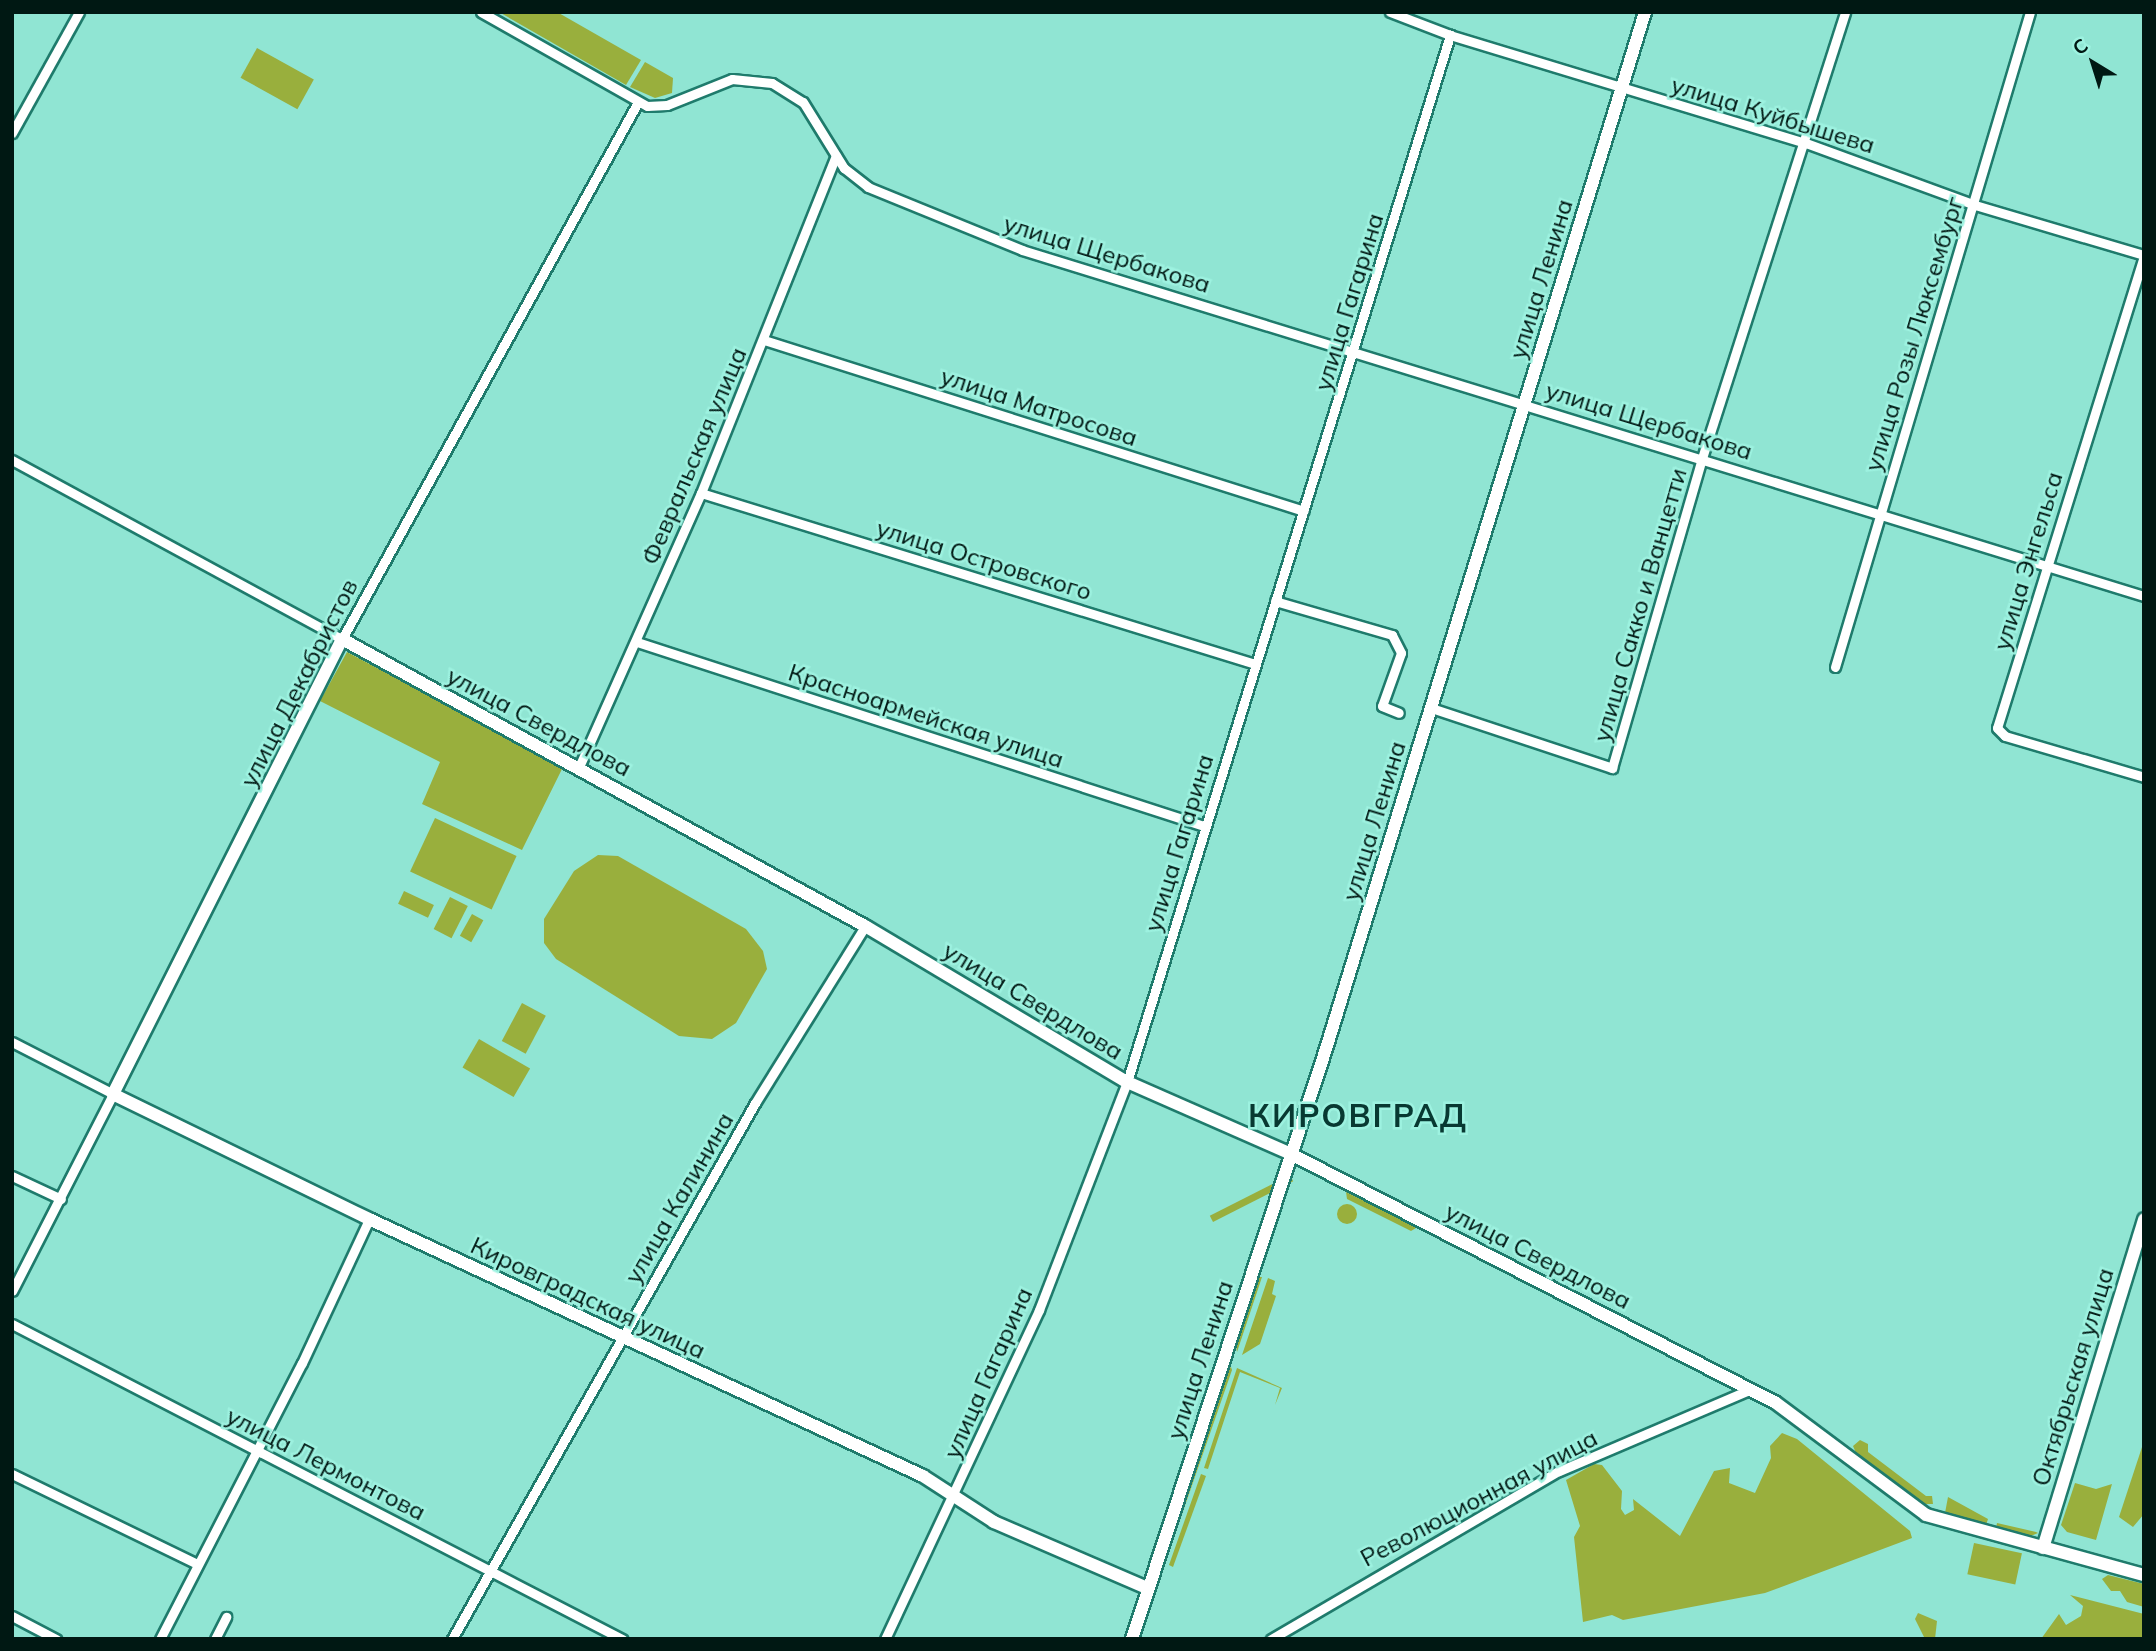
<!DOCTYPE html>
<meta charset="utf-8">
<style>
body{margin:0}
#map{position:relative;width:2156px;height:1651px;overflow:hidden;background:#90e5d3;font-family:Mulish,sans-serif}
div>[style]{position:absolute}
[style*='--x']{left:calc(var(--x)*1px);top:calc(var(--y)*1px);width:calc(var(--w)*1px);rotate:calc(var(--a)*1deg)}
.green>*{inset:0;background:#99af3d;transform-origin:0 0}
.round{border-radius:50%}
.roads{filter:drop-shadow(2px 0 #1f7b6c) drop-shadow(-2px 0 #1f7b6c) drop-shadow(0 2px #1f7b6c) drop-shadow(0 -2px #1f7b6c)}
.minor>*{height:9px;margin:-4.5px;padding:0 4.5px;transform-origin:4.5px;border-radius:4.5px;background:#fff}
.major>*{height:12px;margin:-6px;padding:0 6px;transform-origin:6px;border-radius:6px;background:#fff}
span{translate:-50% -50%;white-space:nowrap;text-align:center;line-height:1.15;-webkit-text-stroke:5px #9df2e0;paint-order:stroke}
.street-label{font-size:24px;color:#001813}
.district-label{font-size:32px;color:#083932;font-weight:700;letter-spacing:2px}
.frame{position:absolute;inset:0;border:14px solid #001813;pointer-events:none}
.north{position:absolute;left:2058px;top:28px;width:70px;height:70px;-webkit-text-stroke:5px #9df2e0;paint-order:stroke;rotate:322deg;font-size:19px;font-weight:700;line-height:28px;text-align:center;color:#001813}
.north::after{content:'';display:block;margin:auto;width:24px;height:32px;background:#001813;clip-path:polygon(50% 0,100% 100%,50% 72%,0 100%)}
</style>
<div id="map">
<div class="green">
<i style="clip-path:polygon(499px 12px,557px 12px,641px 60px,626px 85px)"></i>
<i style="left:257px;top:48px;width:65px;height:34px;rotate:29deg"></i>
<i style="clip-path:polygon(645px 62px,673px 78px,672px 93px,655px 98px,630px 87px)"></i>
<i style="clip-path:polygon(347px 652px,563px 767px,522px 850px,422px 804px,440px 762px,320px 701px)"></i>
<i style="left:435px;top:818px;width:90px;height:59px;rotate:25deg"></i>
<i style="clip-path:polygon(598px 855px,618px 856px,746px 929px,763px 951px,767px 969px,736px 1023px,712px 1039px,679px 1036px,556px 959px,544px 943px,544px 919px,574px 871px)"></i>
<i style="left:404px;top:891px;width:33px;height:14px;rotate:25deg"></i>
<i style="left:450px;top:897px;width:20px;height:36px;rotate:27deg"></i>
<i style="left:472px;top:914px;width:13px;height:25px;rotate:29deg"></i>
<i style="left:522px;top:1003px;width:27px;height:43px;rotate:28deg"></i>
<i style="left:479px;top:1039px;width:59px;height:33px;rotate:30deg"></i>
<i style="left:1290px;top:1175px;width:7px;height:90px;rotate:63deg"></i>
<i style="clip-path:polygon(1346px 1192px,1414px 1225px,1416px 1228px,1411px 1231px,1347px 1199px)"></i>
<i class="round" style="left:1337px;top:1204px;width:20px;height:20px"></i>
<i style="clip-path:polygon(1258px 1277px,1262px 1277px,1237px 1352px,1236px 1345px)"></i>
<i style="clip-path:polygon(1268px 1278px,1275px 1281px,1272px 1294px,1276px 1296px,1260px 1344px,1242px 1355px)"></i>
<i style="clip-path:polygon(1231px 1367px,1232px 1370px,1171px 1546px,1225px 1371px)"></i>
<i style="clip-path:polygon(1237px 1368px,1282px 1388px,1275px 1405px,1280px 1388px,1240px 1372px,1208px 1469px,1204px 1468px)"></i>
<i style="clip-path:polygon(1782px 1433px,1797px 1439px,1910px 1531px,1912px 1538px,1765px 1593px,1623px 1620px,1612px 1615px,1583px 1622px,1574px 1537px,1580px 1526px,1566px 1480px,1594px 1464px,1602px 1465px,1622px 1491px,1621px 1509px,1625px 1515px,1634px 1510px,1633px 1499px,1680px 1536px,1714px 1471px,1730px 1468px,1729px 1483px,1755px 1493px,1771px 1458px,1770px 1446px)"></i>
<i style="clip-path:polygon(1860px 1440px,1868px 1444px,1868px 1452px,1926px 1496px,1932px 1496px,1933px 1504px,1921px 1504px,1856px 1453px,1853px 1446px)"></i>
<i style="clip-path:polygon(2144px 1441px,2144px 1514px,2133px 1527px,2119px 1517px)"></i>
<i style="clip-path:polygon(1201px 1474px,1206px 1476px,1173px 1567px,1169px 1565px)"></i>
<i style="clip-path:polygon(2075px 1483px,2096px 1489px,2112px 1484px,2096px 1540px,2067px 1532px,2061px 1525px)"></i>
<i style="clip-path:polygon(1948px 1497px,1988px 1519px,1986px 1525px,1945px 1513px)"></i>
<i style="clip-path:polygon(1997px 1523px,2036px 1532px,2038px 1533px,2028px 1537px,1996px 1528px)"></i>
<i style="left:1974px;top:1543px;width:49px;height:32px;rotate:12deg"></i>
<i style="clip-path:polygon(2108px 1575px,2144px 1584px,2144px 1607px,2127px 1602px,2120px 1591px,2111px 1591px,2102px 1579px)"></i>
<i style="clip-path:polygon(2070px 1595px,2144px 1614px,2144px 1639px,2041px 1639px,2059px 1614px,2066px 1625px,2081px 1616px,2083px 1606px)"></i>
<i style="clip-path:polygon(1918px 1613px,1937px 1621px,1935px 1639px,1925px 1639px,1915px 1619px)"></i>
</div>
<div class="roads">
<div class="minor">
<i style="--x:481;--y:12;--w:191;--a:29.5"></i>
<i style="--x:647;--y:106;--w:20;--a:-3"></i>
<i style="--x:667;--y:105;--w:70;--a:-21.8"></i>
<i style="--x:732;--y:79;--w:40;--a:5.7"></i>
<i style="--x:772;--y:83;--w:36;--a:32"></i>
<i style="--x:803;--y:102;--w:78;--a:58.2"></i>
<i style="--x:844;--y:168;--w:31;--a:38"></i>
<i style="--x:868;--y:187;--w:166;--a:22.2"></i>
<i style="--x:1022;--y:250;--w:1174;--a:17.14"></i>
<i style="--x:1390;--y:12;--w:64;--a:21"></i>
<i style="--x:1450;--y:35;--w:372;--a:16.9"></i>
<i style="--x:1806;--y:143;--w:180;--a:20.1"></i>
<i style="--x:1975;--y:205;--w:176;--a:16.5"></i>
<i style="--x:12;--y:133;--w:138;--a:-61"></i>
<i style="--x:2144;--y:256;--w:494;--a:107.3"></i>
<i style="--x:1997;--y:728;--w:11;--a:45"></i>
<i style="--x:2005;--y:736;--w:145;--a:16.4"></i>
<i style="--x:764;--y:340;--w:566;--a:17.57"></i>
<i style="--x:12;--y:460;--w:375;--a:28.5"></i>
<i style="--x:342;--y:639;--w:613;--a:-61.14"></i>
<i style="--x:701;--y:493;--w:580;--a:17.15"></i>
<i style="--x:1275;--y:601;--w:122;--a:16.2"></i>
<i style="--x:1392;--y:635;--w:20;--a:63"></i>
<i style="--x:1401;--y:653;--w:56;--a:109.7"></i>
<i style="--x:1382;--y:706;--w:18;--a:22"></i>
<i style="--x:637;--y:642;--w:596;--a:17.98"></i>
<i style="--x:1835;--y:667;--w:683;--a:-73.42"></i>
<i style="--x:1431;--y:708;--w:191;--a:18.3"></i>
<i style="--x:1612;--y:768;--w:323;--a:-73.8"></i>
<i style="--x:1702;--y:458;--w:468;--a:-72.2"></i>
<i style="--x:579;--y:767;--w:300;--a:-66"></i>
<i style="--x:701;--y:493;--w:363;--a:-68.2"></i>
<i style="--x:12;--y:1042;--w:114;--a:27.2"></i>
<i style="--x:113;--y:1094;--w:221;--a:117.1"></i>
<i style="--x:12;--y:1176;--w:54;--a:25.1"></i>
<i style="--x:12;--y:1324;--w:687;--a:27.31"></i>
<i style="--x:12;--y:1474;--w:206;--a:25.9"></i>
<i style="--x:12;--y:1616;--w:50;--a:27.6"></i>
<i style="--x:160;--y:1639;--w:310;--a:-62.8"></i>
<i style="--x:302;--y:1363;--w:159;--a:-65"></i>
<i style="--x:215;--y:1639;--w:25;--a:-63"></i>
<i style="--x:452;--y:1639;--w:616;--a:-60.52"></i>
<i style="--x:755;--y:1103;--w:208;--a:-58.1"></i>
<i style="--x:885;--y:1639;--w:363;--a:-64.9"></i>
<i style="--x:1039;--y:1310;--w:244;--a:-68.9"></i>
<i style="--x:1127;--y:1082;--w:1096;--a:-72.85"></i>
<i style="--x:1271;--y:1639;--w:333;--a:-30.3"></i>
<i style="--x:1559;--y:1471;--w:209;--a:-23.1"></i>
</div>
<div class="major">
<i style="--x:2043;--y:1548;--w:344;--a:-72.9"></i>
<i style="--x:1147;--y:1588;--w:167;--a:-156.7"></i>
<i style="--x:994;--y:1522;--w:85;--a:-147.1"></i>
<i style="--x:923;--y:1476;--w:611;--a:-155.11"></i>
<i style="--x:369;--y:1219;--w:285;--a:-154"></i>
<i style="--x:113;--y:1094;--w:509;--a:-63.28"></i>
<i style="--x:342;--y:639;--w:597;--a:28.76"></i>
<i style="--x:865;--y:926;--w:305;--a:30.8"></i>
<i style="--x:1127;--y:1082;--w:177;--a:23.7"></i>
<i style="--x:1289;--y:1153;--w:547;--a:27.17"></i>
<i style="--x:1776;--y:1403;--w:187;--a:36.7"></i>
<i style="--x:1926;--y:1515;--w:226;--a:15.4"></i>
<i style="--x:1132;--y:1639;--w:621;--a:-71.8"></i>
<i style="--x:1326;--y:1049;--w:1085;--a:-72.9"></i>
</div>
</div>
<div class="street-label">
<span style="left:1773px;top:115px;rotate:17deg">улица Куйбышева</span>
<span style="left:1107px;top:254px;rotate:17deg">улица Щербакова</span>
<span style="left:1541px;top:279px;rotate:-73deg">улица Ленина</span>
<span style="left:1349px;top:302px;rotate:-73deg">улица Гагарина</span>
<span style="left:1914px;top:334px;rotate:-73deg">улица Розы Люксембург</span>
<span style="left:1039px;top:407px;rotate:18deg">улица Матросова</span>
<span style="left:1649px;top:421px;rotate:17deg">улица Щербакова</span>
<span style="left:694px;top:456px;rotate:-67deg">Февральская улица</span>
<span style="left:984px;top:560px;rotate:17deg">улица Островского</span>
<span style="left:2028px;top:561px;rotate:-73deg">улица Энгельса</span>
<span style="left:1640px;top:605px;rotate:-74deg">улица Сакко и Ванцетти</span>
<span style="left:299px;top:683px;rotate:-63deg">улица Декабристов</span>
<span style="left:926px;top:716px;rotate:18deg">Красноармейская улица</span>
<span style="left:539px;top:722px;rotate:28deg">улица Свердлова</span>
<span style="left:1374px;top:821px;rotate:-73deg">улица Ленина</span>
<span style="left:1179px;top:843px;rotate:-73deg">улица Гагарина</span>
<span style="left:1033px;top:1001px;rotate:31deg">улица Свердлова</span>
<span style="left:679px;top:1198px;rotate:-60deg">улица Калинина</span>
<span style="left:1538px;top:1256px;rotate:27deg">улица Свердлова</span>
<span style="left:588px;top:1298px;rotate:25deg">Кировградская улица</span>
<span style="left:1200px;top:1360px;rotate:-72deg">улица Ленина</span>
<span style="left:988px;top:1373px;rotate:-66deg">улица Гагарина</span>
<span style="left:2073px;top:1377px;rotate:-73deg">Октябрьская улица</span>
<span style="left:326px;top:1464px;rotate:27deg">улица Лермонтова</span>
<span style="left:1479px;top:1498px;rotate:-28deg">Революционная улица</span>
</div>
<div class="district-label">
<span style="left:1358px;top:1115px">КИРОВГРАД</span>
</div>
<div class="frame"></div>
<div class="north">С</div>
</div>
